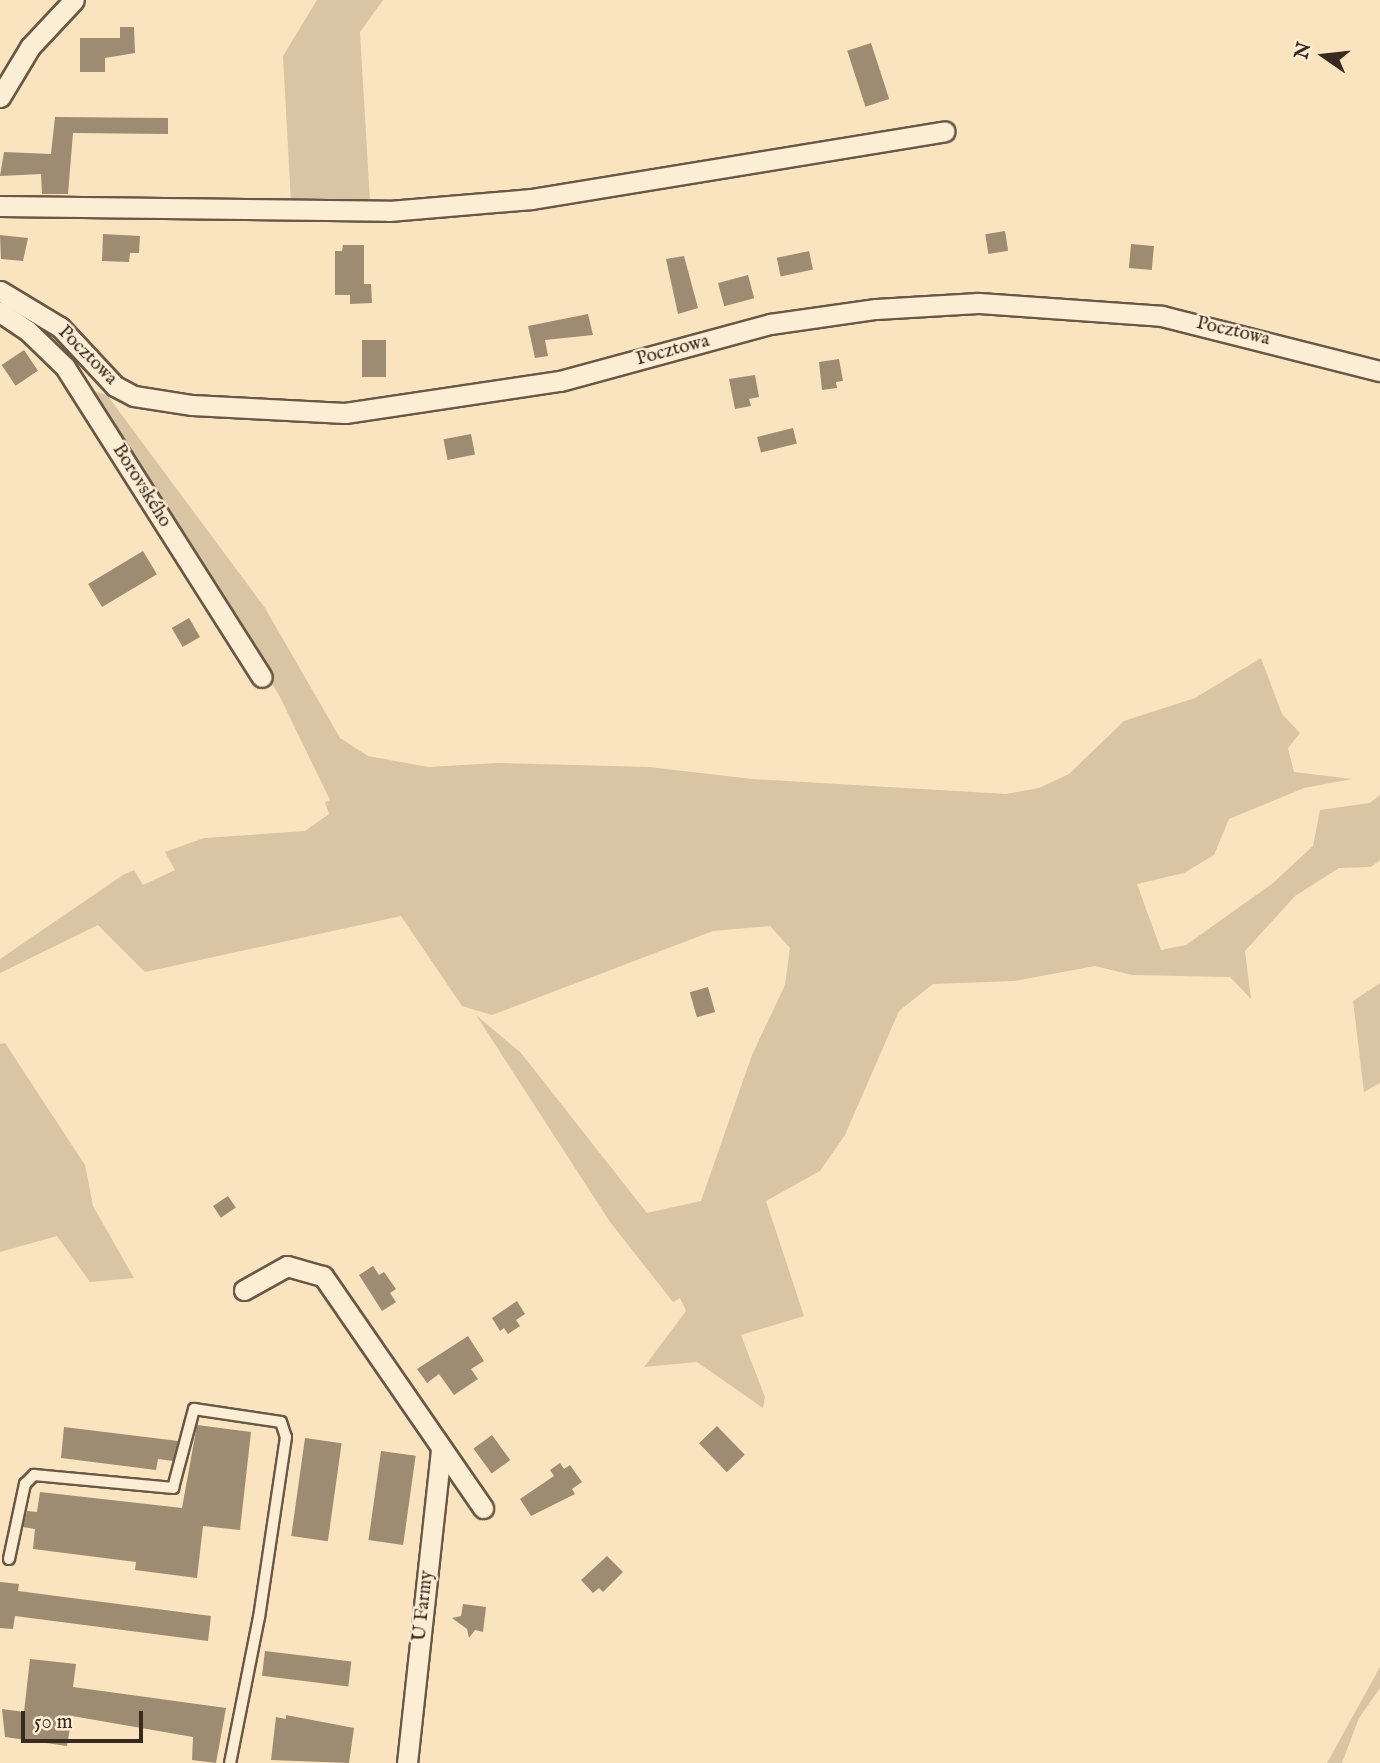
<!DOCTYPE html>
<meta charset="utf-8">
<style>
body{margin:0}
#map{position:relative;width:1380px;height:1763px;overflow:hidden;background:#fae4bf;font-family:"IM FELL English",serif}
div>[style]{position:absolute}
[style*='--x']{left:calc(var(--x)*1px);top:calc(var(--y)*1px);width:calc(var(--w)*1px);rotate:calc(var(--a)*1deg)}
.green>*{inset:0;background:#d9c4a4}
.building>*{inset:0;background:#9d8b72;transform-origin:0 0}
.roads{filter:drop-shadow(2px 0 #695847) drop-shadow(-2px 0 #695847) drop-shadow(0 2px #695847) drop-shadow(0 -2px #695847)}
.lane>*{height:10px;margin:-5px;padding:0 5px;transform-origin:5px;border-radius:5px;background:#fcedd5}
.street>*{height:19px;margin:-9.5px;padding:0 9.5px;transform-origin:9.5px;border-radius:9.5px;background:#fcedd5}
span{translate:-50% -50%;white-space:nowrap;text-align:center;line-height:1.15;-webkit-text-stroke:5px #fcedd5;paint-order:stroke}
.street-label{font-size:19px;color:#392a1f}
.north{position:absolute;left:1289px;top:21px;width:70px;height:70px;-webkit-text-stroke:5px #fcedd5;paint-order:stroke;rotate:284deg;font-size:19px;font-weight:700;line-height:28px;text-align:center;color:#392a1f}
.north::after{content:'';display:block;margin:auto;width:24px;height:32px;background:#392a1f;clip-path:polygon(50% 0,100% 100%,50% 72%,0 100%)}
.scale{position:absolute;left:21px;top:1711px;width:122px;height:32px;box-sizing:border-box;border:4px solid #392a1f;border-top:0;padding-left:9px;font-size:21px;line-height:24px;white-space:nowrap;color:#392a1f;-webkit-text-stroke:5px #fcedd5;paint-order:stroke}
</style>
<div id="map">
<div class="green">
<i style="clip-path:polygon(317px 0,383px 0,360px 32px,370px 202px,291px 203px,283px 56px)"></i>
<i style="clip-path:polygon(87px 389px,107px 395px,265px 608px,340px 738px,368px 756px,428px 767px,498px 763px,649px 767px,752px 779px,1006px 794px,1039px 788px,1069px 774px,1124px 721px,1195px 698px,1261px 658px,1282px 714px,1300px 733px,1288px 748px,1294px 772px,1352px 779px,1304px 788px,1229px 819px,1214px 855px,1184px 873px,1137px 884px,1161px 950px,1186px 945px,1273px 883px,1313px 846px,1320px 810px,1370px 803px,1380px 795px,1380px 860px,1371px 867px,1339px 868px,1295px 896px,1245px 951px,1251px 999px,1230px 977px,1132px 975px,1095px 966px,1014px 981px,933px 984px,899px 1011px,845px 1135px,820px 1171px,766px 1201px,804px 1316px,741px 1335px,765px 1397px,763px 1408px,697px 1362px,644px 1367px,686px 1311px,680px 1298px,673px 1302px,610px 1222px,476px 1015px,521px 1053px,647px 1213px,701px 1201px,752px 1055px,785px 985px,790px 948px,770px 926px,713px 931px,492px 1015px,462px 1006px,401px 916px,145px 972px,98px 925px,0 973px,0 959px,123px 875px,134px 870px,143px 885px,175px 870px,165px 852px,204px 838px,305px 831px,329px 814px,325px 802px,330px 800px,279px 695px)"></i>
<i style="clip-path:polygon(1380px 983px,1380px 1083px,1364px 1092px,1353px 1001px)"></i>
<i style="clip-path:polygon(5px 1043px,85px 1165px,93px 1206px,134px 1278px,90px 1282px,57px 1236px,0 1252px,0 1044px)"></i>
<i style="clip-path:polygon(1380px 1667px,1380px 1688px,1359px 1718px,1342px 1763px,1327px 1763px)"></i>
</div>
<div class="building">
<i style="clip-path:polygon(120px 27px,134px 27px,135px 53px,105px 58px,105px 72px,80px 72px,80px 38px,120px 38px)"></i>
<i style="left:871px;top:43px;width:59px;height:25px;rotate:72deg"></i>
<i style="clip-path:polygon(55px 117px,168px 118px,168px 134px,73px 133px,68px 194px,42px 194px,41px 174px,0 176px,4px 152px,51px 154px)"></i>
<i style="left:1005px;top:231px;width:20px;height:20px;rotate:81deg"></i>
<i style="clip-path:polygon(103px 234px,140px 236px,139px 253px,130px 253px,129px 262px,102px 261px)"></i>
<i style="clip-path:polygon(0 235px,28px 238px,23px 261px,1px 259px)"></i>
<i style="left:1131px;top:244px;width:23px;height:24px;rotate:5deg"></i>
<i style="clip-path:polygon(343px 245px,364px 245px,364px 284px,371px 284px,372px 303px,350px 304px,350px 295px,335px 295px,335px 251px,342px 251px)"></i>
<i style="left:809px;top:251px;width:19px;height:33px;rotate:78deg"></i>
<i style="clip-path:polygon(684px 256px,698px 308px,678px 314px,666px 259px)"></i>
<i style="left:748px;top:275px;width:24px;height:31px;rotate:75deg"></i>
<i style="clip-path:polygon(588px 314px,593px 335px,545px 340px,548px 356px,535px 358px,528px 326px)"></i>
<i style="left:362px;top:340px;width:24px;height:37px"></i>
<i style="left:24px;top:350px;width:25px;height:27px;rotate:56deg"></i>
<i style="clip-path:polygon(839px 359px,843px 381px,836px 382px,837px 388px,822px 390px,819px 362px)"></i>
<i style="clip-path:polygon(755px 375px,759px 397px,749px 399px,751px 406px,735px 409px,729px 379px)"></i>
<i style="left:793px;top:428px;width:16px;height:37px;rotate:76deg"></i>
<i style="left:471px;top:434px;width:21px;height:28px;rotate:79deg"></i>
<i style="left:143px;top:551px;width:27px;height:64px;rotate:59deg"></i>
<i style="left:189px;top:618px;width:22px;height:20px;rotate:60deg"></i>
<i style="left:708px;top:987px;width:26px;height:19px;rotate:74deg"></i>
<i style="left:228px;top:1196px;width:14px;height:18px;rotate:56deg"></i>
<i style="clip-path:polygon(373px 1266px,379px 1275px,384px 1272px,396px 1289px,390px 1293px,396px 1302px,382px 1311px,359px 1275px)"></i>
<i style="clip-path:polygon(517px 1301px,525px 1314px,516px 1320px,520px 1326px,508px 1334px,504px 1328px,500px 1331px,492px 1318px)"></i>
<i style="clip-path:polygon(468px 1336px,484px 1361px,471px 1369px,478px 1379px,454px 1395px,439px 1374px,427px 1383px,417px 1369px)"></i>
<i style="clip-path:polygon(197px 1425px,251px 1432px,240px 1530px,203px 1526px,197px 1578px,135px 1570px,136px 1562px,33px 1549px,35px 1529px,23px 1527px,27px 1511px,37px 1512px,40px 1492px,182px 1508px)"></i>
<i style="left:717px;top:1426px;width:40px;height:25px;rotate:46deg"></i>
<i style="clip-path:polygon(64px 1427px,178px 1441px,173px 1461px,158px 1459px,156px 1470px,61px 1458px)"></i>
<i style="left:492px;top:1435px;width:31px;height:23px;rotate:54deg"></i>
<i style="left:305px;top:1438px;width:37px;height:99px;rotate:8deg"></i>
<i style="left:381px;top:1451px;width:35px;height:90px;rotate:8deg"></i>
<i style="clip-path:polygon(560px 1463px,564px 1469px,570px 1465px,582px 1482px,572px 1489px,575px 1494px,531px 1516px,520px 1499px,554px 1476px,550px 1470px)"></i>
<i style="clip-path:polygon(607px 1556px,623px 1572px,603px 1592px,599px 1588px,593px 1593px,581px 1580px)"></i>
<i style="clip-path:polygon(0 1582px,19px 1584px,18px 1591px,211px 1616px,208px 1641px,15px 1616px,13px 1629px,0 1628px)"></i>
<i style="clip-path:polygon(463px 1604px,486px 1607px,483px 1632px,475px 1630px,469px 1638px,467px 1629px,452px 1618px,461px 1616px)"></i>
<i style="left:265px;top:1651px;width:87px;height:25px;rotate:7deg"></i>
<i style="clip-path:polygon(30px 1659px,76px 1664px,73px 1687px,226px 1708px,216px 1763px,192px 1760px,193px 1737px,72px 1716px,67px 1746px,5px 1737px,2px 1709px,24px 1712px)"></i>
<i style="clip-path:polygon(286px 1715px,354px 1728px,349px 1763px,271px 1760px,276px 1717px,286px 1719px)"></i>
</div>
<div class="roads">
<div class="lane">
<i style="--x:9;--y:1559;--w:77;--a:-78"></i>
<i style="--x:25;--y:1484;--w:13;--a:-45"></i>
<i style="--x:34;--y:1475;--w:140;--a:5.3"></i>
<i style="--x:173;--y:1488;--w:82;--a:-75.1"></i>
<i style="--x:194;--y:1409;--w:88;--a:8.5"></i>
<i style="--x:281;--y:1422;--w:16;--a:72"></i>
<i style="--x:286;--y:1437;--w:182;--a:98.5"></i>
<i style="--x:259;--y:1617;--w:149;--a:101.2"></i>
</div>
<div class="street">
<i style="--x:0;--y:97;--w:58;--a:-59"></i>
<i style="--x:30;--y:47;--w:64;--a:-46.9"></i>
<i style="--x:0;--y:206;--w:389;--a:0.7"></i>
<i style="--x:389;--y:211;--w:143;--a:-4.8"></i>
<i style="--x:531;--y:199;--w:419;--a:-9.3"></i>
<i style="--x:0;--y:291;--w:70;--a:31"></i>
<i style="--x:60;--y:327;--w:81;--a:47"></i>
<i style="--x:115;--y:386;--w:21;--a:28"></i>
<i style="--x:134;--y:396;--w:59;--a:8.8"></i>
<i style="--x:192;--y:405;--w:153;--a:3"></i>
<i style="--x:345;--y:413;--w:217;--a:-8.5"></i>
<i style="--x:560;--y:381;--w:218;--a:-15.2"></i>
<i style="--x:770;--y:324;--w:107;--a:-8.1"></i>
<i style="--x:876;--y:309;--w:102;--a:-3.4"></i>
<i style="--x:978;--y:303;--w:184;--a:4"></i>
<i style="--x:1162;--y:316;--w:225;--a:14.2"></i>
<i style="--x:0;--y:312;--w:34;--a:34"></i>
<i style="--x:28;--y:331;--w:52;--a:44.2"></i>
<i style="--x:65;--y:367;--w:367;--a:57.6"></i>
<i style="--x:244;--y:1290;--w:49;--a:-29.2"></i>
<i style="--x:287;--y:1266;--w:37;--a:16"></i>
<i style="--x:323;--y:1276;--w:282;--a:55.4"></i>
<i style="--x:407;--y:1763;--w:315;--a:-83.8"></i>
</div>
</div>
<div class="street-label">
<span style="left:1233px;top:332px;rotate:13deg">Pocztowa</span>
<span style="left:673px;top:351px;rotate:-15deg">Pocztowa</span>
<span style="left:87px;top:356px;rotate:45deg">Pocztowa</span>
<span style="left:141px;top:486px;rotate:58deg">Borovského</span>
<span style="left:424px;top:1606px;rotate:-84deg">U Farmy</span>
</div>
<div class="north">N</div>
<div class="scale">50 m</div>
</div>
